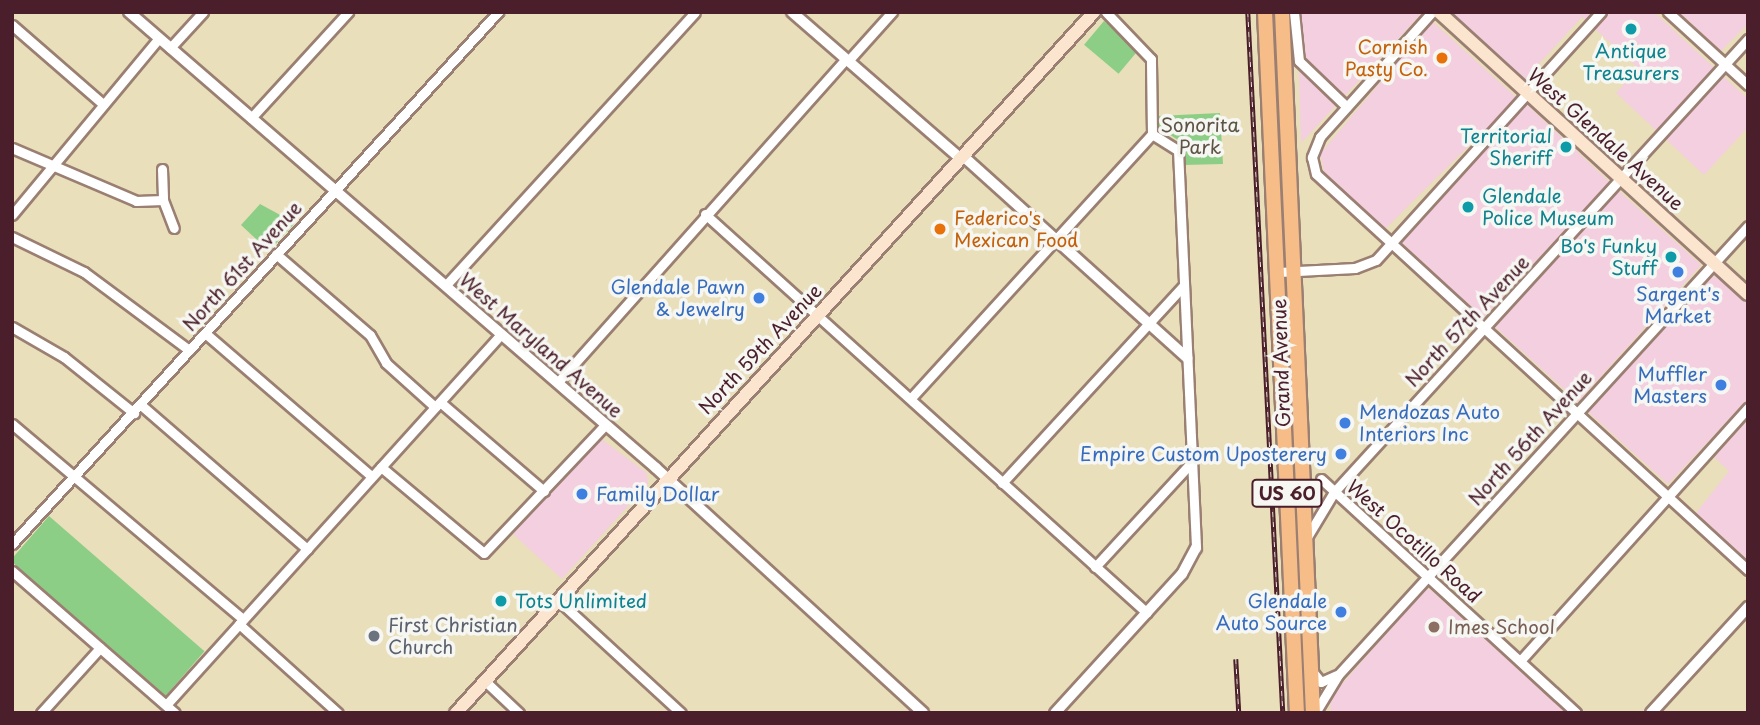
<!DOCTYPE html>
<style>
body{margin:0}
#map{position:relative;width:1760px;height:725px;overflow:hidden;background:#e9dfba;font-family:"Playpen Sans",sans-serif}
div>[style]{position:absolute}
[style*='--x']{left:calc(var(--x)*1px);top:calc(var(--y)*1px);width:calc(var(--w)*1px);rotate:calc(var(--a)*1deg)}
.built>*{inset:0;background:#f3cfdf;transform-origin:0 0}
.green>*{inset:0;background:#8dce86;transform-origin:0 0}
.roads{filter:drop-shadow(2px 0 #9a7f72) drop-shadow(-2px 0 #9a7f72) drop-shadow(0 2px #9a7f72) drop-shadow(0 -2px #9a7f72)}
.minor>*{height:9px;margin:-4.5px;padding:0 4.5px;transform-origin:4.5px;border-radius:4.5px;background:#fff}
.tertiary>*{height:10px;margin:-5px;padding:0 5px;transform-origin:5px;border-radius:5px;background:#fff}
.secondary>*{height:12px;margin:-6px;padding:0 6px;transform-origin:6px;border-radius:6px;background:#fce5cf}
.trunk>*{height:14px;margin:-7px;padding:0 7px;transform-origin:7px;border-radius:7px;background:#f7bd88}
.rail>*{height:4.5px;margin-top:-2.25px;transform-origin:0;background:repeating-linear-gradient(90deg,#f6f6f2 0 5px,#4a1f2b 0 10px);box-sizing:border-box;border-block:2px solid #4a1f2b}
.dots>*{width:19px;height:19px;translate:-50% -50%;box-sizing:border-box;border:4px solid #f6f6f2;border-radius:50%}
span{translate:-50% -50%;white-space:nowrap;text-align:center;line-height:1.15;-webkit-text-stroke:7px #f6f6f2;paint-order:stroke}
.shield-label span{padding:2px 5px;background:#f6f6f2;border:2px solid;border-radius:5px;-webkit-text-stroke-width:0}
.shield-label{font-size:18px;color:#4a1f2b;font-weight:700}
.food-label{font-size:19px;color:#c56008}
.right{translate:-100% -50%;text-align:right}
.left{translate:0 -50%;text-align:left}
.culture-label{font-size:19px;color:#0d838f}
.park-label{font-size:19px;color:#5e5446}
.street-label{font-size:19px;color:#4a1f2b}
.shop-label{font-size:19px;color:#366cbe}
.worship-label{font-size:19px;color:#5b616d}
.education-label{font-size:19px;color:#785e54}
.frame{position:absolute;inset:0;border:14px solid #4a1f2b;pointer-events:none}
</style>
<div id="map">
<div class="built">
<i style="clip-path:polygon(1297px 12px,1423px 12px,1301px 143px)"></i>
<i style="clip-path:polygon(1450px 12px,1654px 12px,1748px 99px,1748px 127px,1704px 175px,1616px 93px,1638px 68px,1582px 17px,1524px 80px)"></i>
<i style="clip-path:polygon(1679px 12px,1748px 12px,1748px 24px,1721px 51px)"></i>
<i style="clip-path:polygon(1432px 21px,1517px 98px,1385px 229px,1325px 175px,1320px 154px)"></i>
<i style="left:1527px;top:105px;width:113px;height:186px;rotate:43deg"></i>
<i style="left:1618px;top:190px;width:112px;height:184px;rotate:42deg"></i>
<i style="clip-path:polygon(1708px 276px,1719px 277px,1748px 303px,1748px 399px,1668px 484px,1587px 411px)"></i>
<i style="clip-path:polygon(1748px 419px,1748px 560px,1696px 513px,1729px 471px,1714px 457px)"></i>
<i style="clip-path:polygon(600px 438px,647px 473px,648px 484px,562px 579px,513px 534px)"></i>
<i style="clip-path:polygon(1426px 588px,1432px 591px,1566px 713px,1331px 713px,1330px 698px)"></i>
</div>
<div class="green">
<i style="left:1104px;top:21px;width:45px;height:31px;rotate:40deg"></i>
<i style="clip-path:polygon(1220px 113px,1223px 164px,1184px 165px,1178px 140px,1158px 127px,1158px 116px)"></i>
<i style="clip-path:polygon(260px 204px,295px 223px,269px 251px,241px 225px)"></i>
<i style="left:49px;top:516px;width:206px;height:59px;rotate:41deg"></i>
</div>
<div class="roads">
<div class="minor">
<i style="--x:1294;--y:12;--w:49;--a:84.2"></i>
<i style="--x:1299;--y:61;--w:66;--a:43.8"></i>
<i style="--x:1432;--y:12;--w:168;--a:131.9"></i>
<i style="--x:1320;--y:137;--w:22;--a:112"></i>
<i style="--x:1312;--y:157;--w:17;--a:77"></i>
<i style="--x:1316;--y:174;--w:586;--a:42.51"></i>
<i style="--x:1668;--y:12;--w:108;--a:42.4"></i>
<i style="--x:12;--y:25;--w:121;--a:41"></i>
<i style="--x:170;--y:48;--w:49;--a:-47.5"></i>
<i style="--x:848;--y:61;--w:66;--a:-48.1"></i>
<i style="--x:251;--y:118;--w:144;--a:-47.5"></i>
<i style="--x:1152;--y:134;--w:31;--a:32"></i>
<i style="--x:1178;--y:150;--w:398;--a:87.4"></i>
<i style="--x:12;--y:148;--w:135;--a:23.1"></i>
<i style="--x:136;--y:201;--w:27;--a:-2"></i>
<i style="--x:162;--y:169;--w:31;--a:88"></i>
<i style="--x:163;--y:200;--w:30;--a:69"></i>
<i style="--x:705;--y:214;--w:595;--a:42.07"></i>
<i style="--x:12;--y:215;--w:230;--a:-50.3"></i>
<i style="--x:12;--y:237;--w:80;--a:25.9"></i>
<i style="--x:84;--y:272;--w:131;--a:36.6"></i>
<i style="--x:276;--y:254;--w:124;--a:40.8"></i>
<i style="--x:370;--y:335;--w:32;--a:60"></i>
<i style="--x:386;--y:363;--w:66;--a:41.9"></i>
<i style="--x:1279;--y:272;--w:76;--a:-3"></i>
<i style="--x:1355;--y:268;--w:22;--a:-21"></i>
<i style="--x:1376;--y:260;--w:335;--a:-47.8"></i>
<i style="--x:446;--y:285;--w:369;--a:-47.6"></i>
<i style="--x:12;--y:327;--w:60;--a:30"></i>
<i style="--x:64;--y:357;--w:90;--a:38.7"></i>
<i style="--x:205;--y:333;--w:219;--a:40.7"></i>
<i style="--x:558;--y:382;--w:433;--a:-48.3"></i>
<i style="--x:911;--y:398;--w:357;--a:-47.6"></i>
<i style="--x:1152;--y:134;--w:75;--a:-90.8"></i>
<i style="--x:1151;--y:59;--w:65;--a:-133.8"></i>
<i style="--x:440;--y:402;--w:137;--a:40.6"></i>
<i style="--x:141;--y:405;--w:220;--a:40.9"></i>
<i style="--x:12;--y:424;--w:302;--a:40.2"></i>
<i style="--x:381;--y:467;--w:134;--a:39.9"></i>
<i style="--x:484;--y:553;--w:176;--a:-46.6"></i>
<i style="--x:1321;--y:479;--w:346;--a:42.5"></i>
<i style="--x:1002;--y:483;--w:269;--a:-47.4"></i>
<i style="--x:1307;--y:537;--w:52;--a:-59"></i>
<i style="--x:1334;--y:492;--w:614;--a:-47.58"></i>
<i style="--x:12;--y:544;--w:721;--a:-47.59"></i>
<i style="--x:1095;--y:567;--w:142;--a:-47.3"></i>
<i style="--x:12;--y:571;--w:216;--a:41.1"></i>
<i style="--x:558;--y:600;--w:167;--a:42.6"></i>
<i style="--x:239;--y:624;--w:133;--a:42"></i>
<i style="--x:1520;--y:661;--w:341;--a:-48"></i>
<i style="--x:1312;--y:671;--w:14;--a:51"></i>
<i style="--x:1321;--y:682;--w:17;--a:-24"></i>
<i style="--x:485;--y:681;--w:47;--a:43.3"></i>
<i style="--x:166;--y:705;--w:500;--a:-47.9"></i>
<i style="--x:41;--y:713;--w:88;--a:-47.8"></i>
<i style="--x:1315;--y:713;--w:44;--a:-58.8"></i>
<i style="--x:1338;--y:675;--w:608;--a:-47.6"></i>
</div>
<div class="tertiary">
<i style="--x:129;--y:12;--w:697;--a:40.87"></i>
<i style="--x:656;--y:468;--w:362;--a:42.5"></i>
<i style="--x:792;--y:12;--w:224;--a:41"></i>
<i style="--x:963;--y:156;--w:302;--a:42"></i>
<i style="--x:1055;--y:713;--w:188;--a:-47.6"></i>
<i style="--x:1182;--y:574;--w:30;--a:-62"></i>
<i style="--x:1651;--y:713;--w:144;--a:-47.5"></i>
</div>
<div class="secondary">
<i style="--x:1439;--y:12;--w:418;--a:42.4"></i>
<i style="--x:456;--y:713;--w:948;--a:-47.69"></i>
</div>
<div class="trunk">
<i style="--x:1265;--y:12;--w:702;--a:87.39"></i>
<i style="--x:1282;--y:12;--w:702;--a:87.47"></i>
</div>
</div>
<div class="rail">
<i style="--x:1248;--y:12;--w:702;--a:87.14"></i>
<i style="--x:1236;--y:659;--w:54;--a:86.8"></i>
</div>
<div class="dots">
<i style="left:1631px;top:29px;background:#0f9aa8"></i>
<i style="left:1442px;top:58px;background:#e8710a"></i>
<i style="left:1566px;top:147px;background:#0f9aa8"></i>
<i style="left:1468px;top:207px;background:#0f9aa8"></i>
<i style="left:940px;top:229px;background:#e8710a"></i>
<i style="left:1671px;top:257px;background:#0f9aa8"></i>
<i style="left:1678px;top:272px;background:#3f7fe0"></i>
<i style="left:759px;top:298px;background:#3f7fe0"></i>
<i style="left:1721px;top:385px;background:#3f7fe0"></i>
<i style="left:1345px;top:423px;background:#3f7fe0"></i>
<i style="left:1341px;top:454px;background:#3f7fe0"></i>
<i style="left:582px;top:494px;background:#3f7fe0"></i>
<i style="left:501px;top:601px;background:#0f9aa8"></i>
<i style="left:1341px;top:612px;background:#3f7fe0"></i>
<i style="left:1434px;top:627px;background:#8d6e63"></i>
<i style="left:374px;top:636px;background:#6b7280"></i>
</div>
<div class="shield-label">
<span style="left:1287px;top:493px">US 60</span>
</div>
<div class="food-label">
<span class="right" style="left:1428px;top:58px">Cornish<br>Pasty Co.</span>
<span class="left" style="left:954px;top:229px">Federico's<br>Mexican Food</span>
</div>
<div class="culture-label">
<span style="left:1631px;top:62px">Antique<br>Treasurers</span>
<span class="right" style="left:1552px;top:147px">Territorial<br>Sheriff</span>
<span class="left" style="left:1482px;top:207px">Glendale<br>Police Museum</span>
<span class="right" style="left:1657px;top:257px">Bo's Funky<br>Stuff</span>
<span class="left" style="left:515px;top:601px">Tots Unlimited</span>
</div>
<div class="park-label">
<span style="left:1200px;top:136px">Sonorita<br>Park</span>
</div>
<div class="street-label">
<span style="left:1606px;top:139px;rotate:42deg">West Glendale Avenue</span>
<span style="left:242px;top:266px;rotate:-48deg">North 61st Avenue</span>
<span style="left:1467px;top:321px;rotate:-47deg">North 57th Avenue</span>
<span style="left:541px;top:345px;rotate:41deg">West Maryland Avenue</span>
<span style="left:760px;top:349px;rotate:-47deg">North 59th Avenue</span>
<span style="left:1281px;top:363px;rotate:-92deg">Grand Avenue</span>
<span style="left:1530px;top:438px;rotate:-48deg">North 56th Avenue</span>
<span style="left:1414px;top:541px;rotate:42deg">West Ocotillo Road</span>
</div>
<div class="shop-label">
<span class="right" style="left:745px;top:298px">Glendale Pawn<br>&amp; Jewelry</span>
<span style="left:1678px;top:305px">Sargent's<br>Market</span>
<span class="right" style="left:1707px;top:385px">Muffler<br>Masters</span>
<span class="left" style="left:1359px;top:423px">Mendozas Auto<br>Interiors Inc</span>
<span class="right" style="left:1327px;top:454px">Empire Custom Uposterery</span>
<span class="left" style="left:596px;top:494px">Family Dollar</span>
<span class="right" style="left:1327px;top:612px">Glendale<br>Auto Source</span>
</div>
<div class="worship-label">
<span class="left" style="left:388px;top:636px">First Christian<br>Church</span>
</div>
<div class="education-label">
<span class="left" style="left:1448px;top:627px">Imes School</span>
</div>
<div class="frame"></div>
</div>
